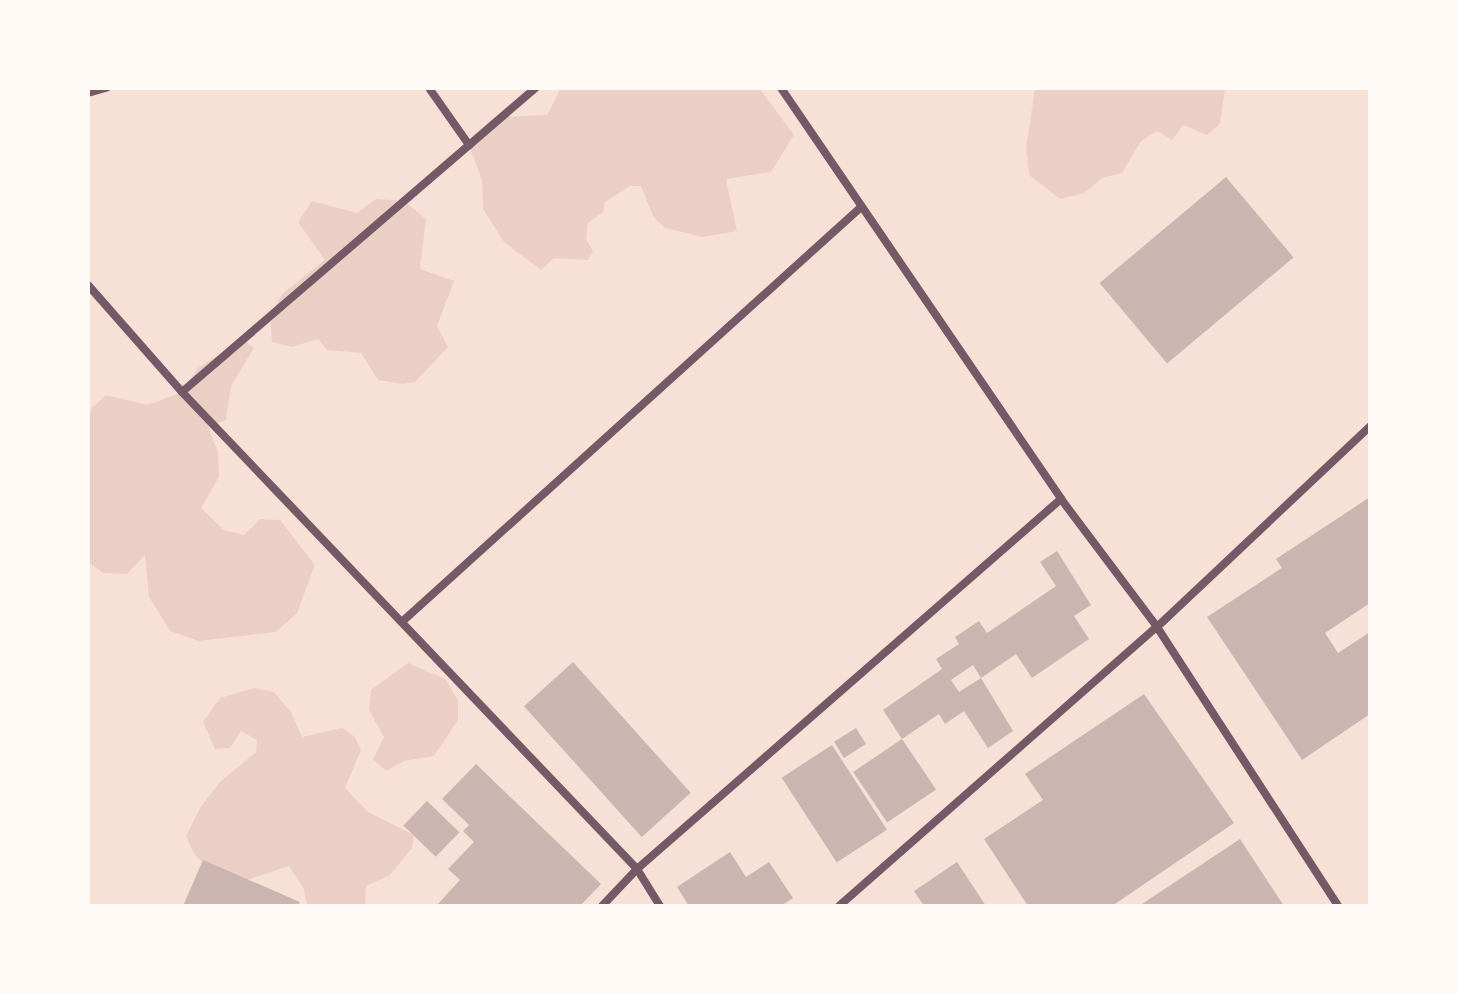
<!DOCTYPE html>
<style>
body{margin:0}
#map{position:relative;width:1458px;height:994px;overflow:hidden;background:#f7e1d7;font-family:"Noto Sans",sans-serif}
div>[style]{position:absolute}
[style*='--x']{left:calc(var(--x)*1px);top:calc(var(--y)*1px);width:calc(var(--w)*1px);rotate:calc(var(--a)*1deg)}
.green>*{inset:0;background:#ebcfc5}
.building>*{inset:0;background:#ccb4b1;transform-origin:0 0}
.minor>*{height:8px;margin:-4px;padding:0 4px;transform-origin:4px;border-radius:4px;background:#755966}
span{translate:-50% -50%;white-space:nowrap;text-align:center;line-height:1.15;-webkit-text-stroke:8px #fffaf5;paint-order:stroke}
.frame{position:absolute;inset:0;border:90px solid #fffaf5;pointer-events:none}
</style>
<div id="map">
<div class="green">
<i style="clip-path:polygon(561px 88px,759px 88px,794px 135px,771px 172px,726px 179px,737px 231px,703px 237px,665px 228px,653px 216px,641px 186px,630px 186px,605px 202px,603px 212px,588px 223px,586px 239px,593px 251px,588px 260px,554px 258px,541px 270px,504px 242px,483px 209px,482px 180px,469px 145px,502px 117px,547px 115px)"></i>
<i style="clip-path:polygon(1035px 88px,1225px 88px,1220px 124px,1207px 135px,1183px 125px,1172px 140px,1157px 131px,1141px 141px,1122px 173px,1102px 178px,1085px 193px,1060px 199px,1029px 175px,1026px 149px)"></i>
<i style="clip-path:polygon(376px 199px,404px 201px,426px 219px,420px 269px,454px 281px,437px 326px,448px 347px,415px 382px,403px 384px,378px 380px,361px 353px,327px 350px,318px 339px,292px 347px,272px 342px,270px 316px,282px 294px,325px 260px,298px 222px,312px 201px,357px 213px)"></i>
<i style="clip-path:polygon(243px 339px,254px 348px,231px 386px,226px 420px,208px 426px,218px 453px,219px 477px,201px 508px,224px 530px,244px 535px,260px 519px,280px 520px,315px 565px,297px 613px,276px 632px,199px 641px,170px 631px,149px 597px,145px 555px,127px 574px,103px 573px,88px 562px,88px 412px,106px 395px,148px 405px,182px 392px,198px 368px)"></i>
<i style="clip-path:polygon(408px 663px,445px 679px,458px 700px,458px 720px,434px 756px,404px 761px,386px 771px,373px 759px,384px 737px,369px 710px,371px 690px)"></i>
<i style="clip-path:polygon(254px 688px,274px 692px,291px 712px,302px 737px,342px 728px,355px 737px,361px 750px,345px 788px,368px 812px,414px 835px,412px 848px,390px 875px,366px 886px,365px 906px,307px 906px,304px 889px,289px 866px,244px 881px,209px 868px,194px 854px,186px 836px,200px 808px,220px 782px,256px 752px,257px 740px,241px 731px,230px 748px,215px 749px,203px 722px,220px 698px)"></i>
</div>
<div class="building">
<i style="left:1226px;top:177px;width:105px;height:165px;rotate:50deg"></i>
<i style="clip-path:polygon(1370px 497px,1370px 603px,1325px 633px,1338px 653px,1370px 632px,1370px 714px,1302px 760px,1207px 617px,1282px 568px,1276px 559px)"></i>
<i style="clip-path:polygon(evenodd,1057px 551px,1091px 605px,1074px 616px,1089px 639px,1032px 678px,1016px 654px,981px 678px,1013px 731px,988px 748px,964px 711px,945px 724px,939px 714px,902px 739px,883px 710px,942px 669px,936px 659px,959px 644px,955px 637px,979px 621px,987px 633px,1056px 586px,1040px 562px,1057px 551px,973px 665px,981px 678px,959px 692px,951px 680px,973px 665px)"></i>
<i style="left:573px;top:662px;width:176px;height:66px;rotate:48deg"></i>
<i style="clip-path:polygon(1144px 694px,1234px 823px,1112px 906px,1028px 906px,984px 839px,1043px 800px,1025px 774px)"></i>
<i style="left:856px;top:728px;width:19px;height:26px;rotate:58deg"></i>
<i style="left:902px;top:739px;width:61px;height:59px;rotate:56deg"></i>
<i style="left:832px;top:745px;width:101px;height:60px;rotate:57deg"></i>
<i style="clip-path:polygon(476px 764px,601px 884px,580px 906px,436px 906px,460px 880px,448px 869px,474px 842px,463px 831px,469px 825px,442px 799px)"></i>
<i style="left:427px;top:801px;width:45px;height:34px;rotate:44deg"></i>
<i style="clip-path:polygon(1240px 839px,1284px 906px,1139px 906px)"></i>
<i style="clip-path:polygon(730px 852px,746px 877px,769px 862px,793px 898px,781px 906px,689px 906px,677px 887px)"></i>
<i style="clip-path:polygon(203px 860px,300px 902px,298px 906px,183px 906px)"></i>
<i style="clip-path:polygon(957px 862px,986px 906px,924px 906px,914px 891px)"></i>
</div>
<div class="minor">
<i style="--x:429;--y:88;--w:70;--a:54.9"></i>
<i style="--x:781;--y:88;--w:497;--a:55.7"></i>
<i style="--x:1061;--y:499;--w:160;--a:53.1"></i>
<i style="--x:1157;--y:627;--w:333;--a:57"></i>
<i style="--x:88;--y:93;--w:19;--a:-16"></i>
<i style="--x:88;--y:285;--w:142;--a:48.7"></i>
<i style="--x:182;--y:392;--w:659;--a:46.35"></i>
<i style="--x:637;--y:869;--w:44;--a:58.1"></i>
<i style="--x:182;--y:392;--w:467;--a:-40.7"></i>
<i style="--x:404;--y:620;--w:615;--a:-42.1"></i>
<i style="--x:602;--y:906;--w:51;--a:-46.6"></i>
<i style="--x:637;--y:869;--w:563;--a:-41.11"></i>
<i style="--x:839;--y:906;--w:423;--a:-41.3"></i>
<i style="--x:1157;--y:627;--w:293;--a:-43.3"></i>
</div>
<div class="frame"></div>
</div>
